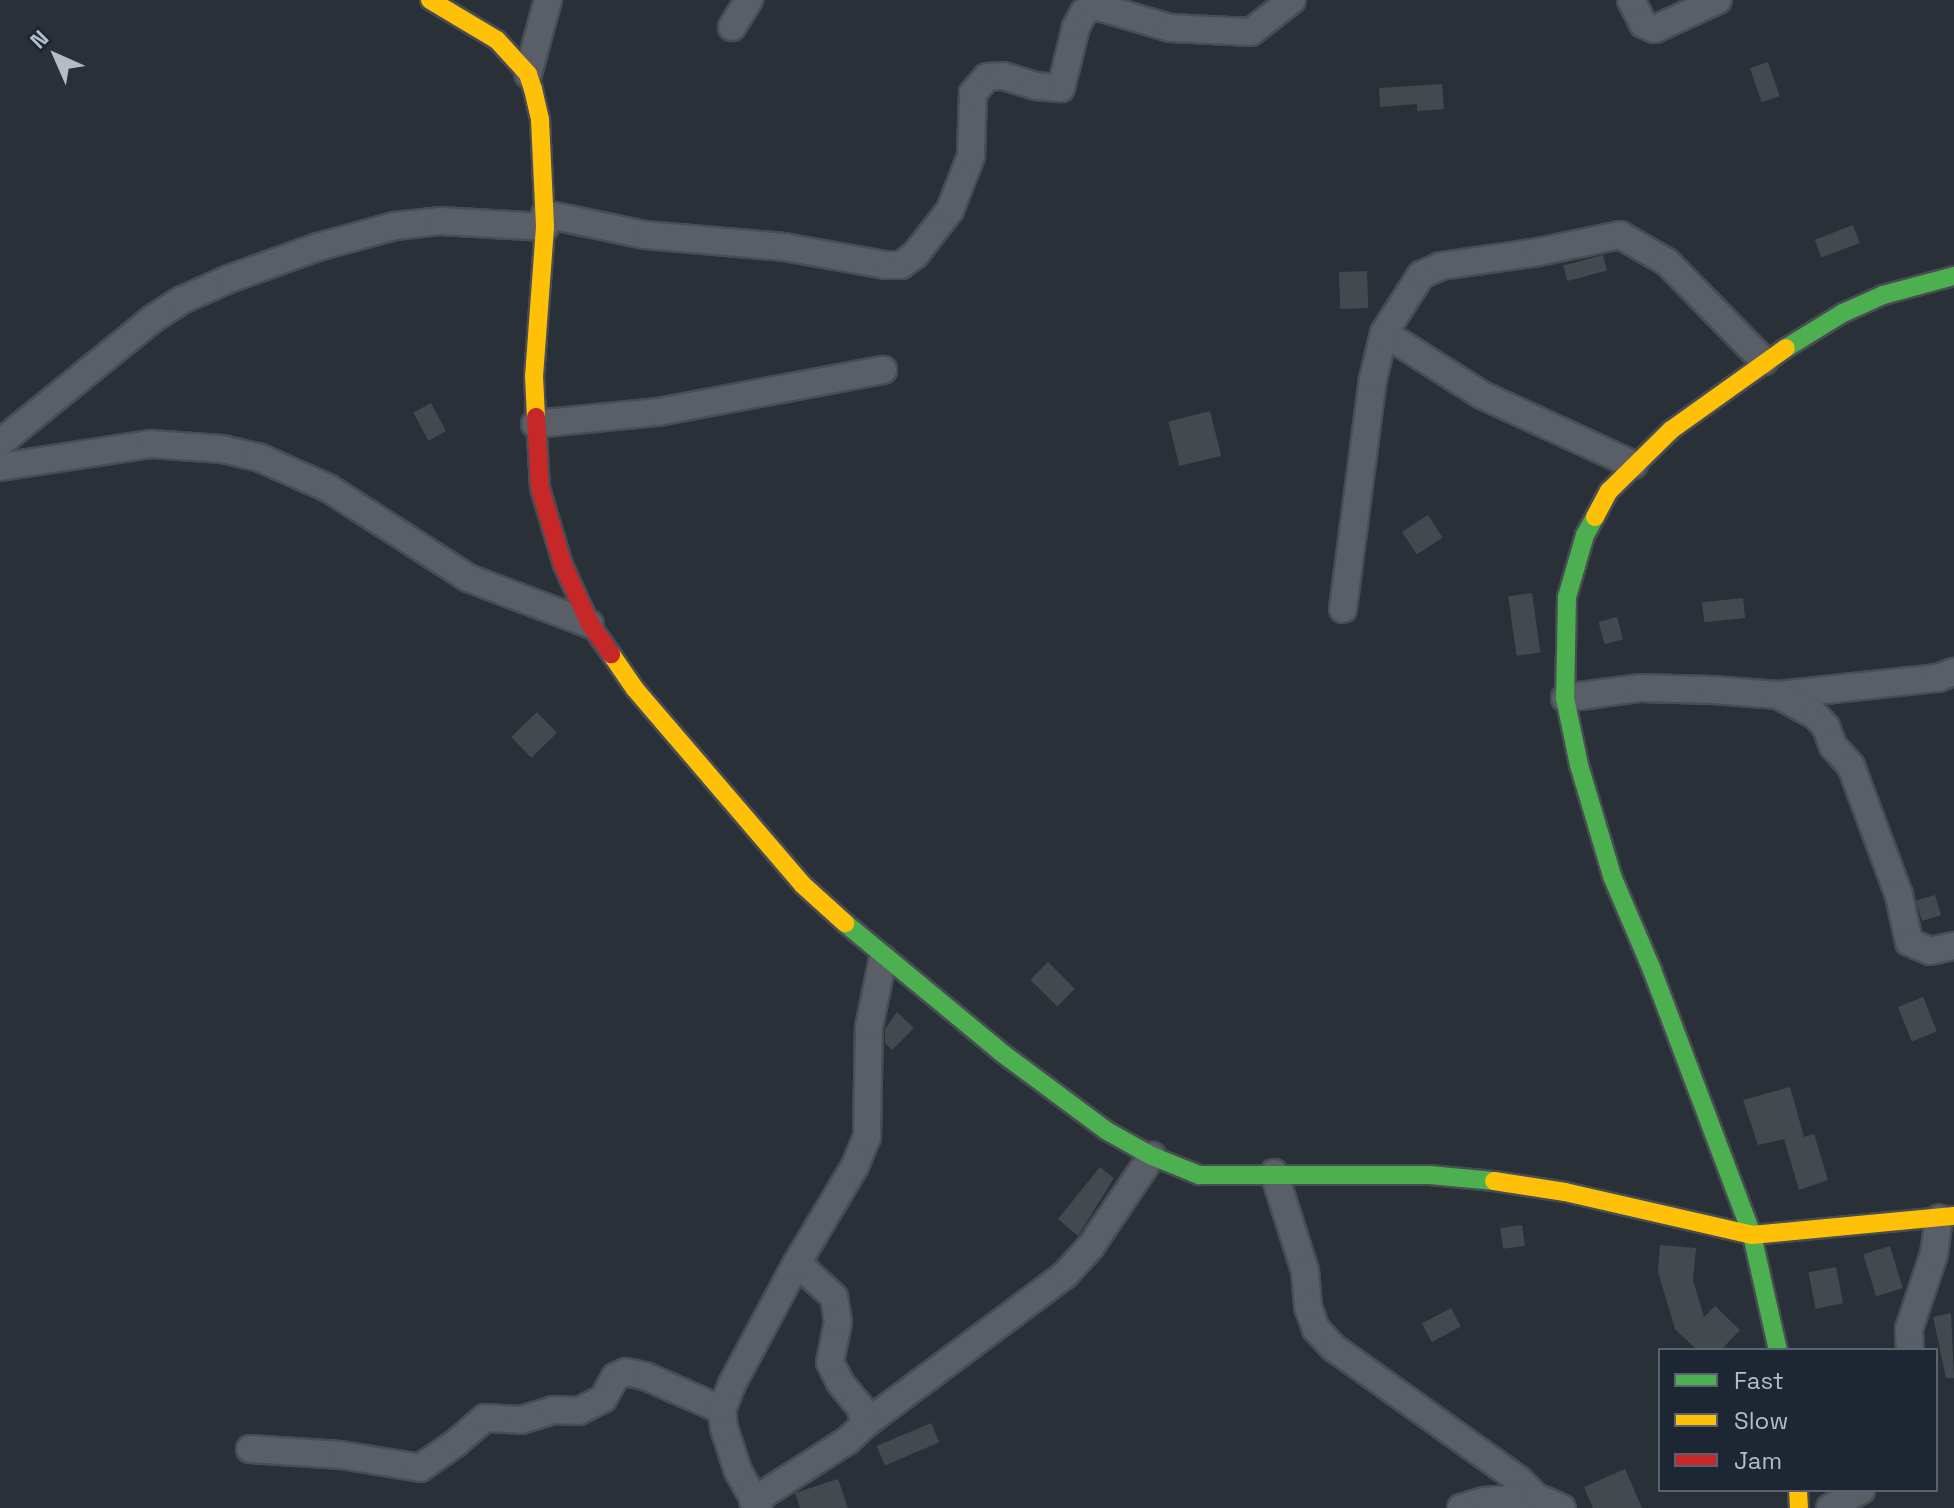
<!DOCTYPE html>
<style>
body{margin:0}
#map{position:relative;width:1954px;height:1508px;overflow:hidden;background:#2a3038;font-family:"Space Grotesk",sans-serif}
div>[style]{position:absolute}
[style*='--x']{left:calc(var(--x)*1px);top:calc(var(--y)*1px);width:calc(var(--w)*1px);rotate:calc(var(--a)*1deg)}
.building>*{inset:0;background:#444950;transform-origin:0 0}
.roads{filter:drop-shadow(2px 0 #484c53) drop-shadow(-2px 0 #484c53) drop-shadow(0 2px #484c53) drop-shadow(0 -2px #484c53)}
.street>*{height:26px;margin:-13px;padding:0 13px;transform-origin:13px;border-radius:13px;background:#5a5e66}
.fast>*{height:18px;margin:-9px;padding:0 9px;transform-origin:9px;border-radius:9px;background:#4caf50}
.slow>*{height:18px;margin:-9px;padding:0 9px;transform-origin:9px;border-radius:9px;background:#ffc107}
.jam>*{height:18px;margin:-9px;padding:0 9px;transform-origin:9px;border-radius:9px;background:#c62828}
span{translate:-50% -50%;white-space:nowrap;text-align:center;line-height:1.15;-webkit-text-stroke:7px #1d2633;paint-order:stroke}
.legend{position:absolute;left:1658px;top:1348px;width:280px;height:144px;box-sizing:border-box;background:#1d2633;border:2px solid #59626f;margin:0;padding:10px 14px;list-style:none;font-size:24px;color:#b4bcc9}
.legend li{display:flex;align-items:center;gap:16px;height:40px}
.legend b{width:40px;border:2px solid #59626f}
.north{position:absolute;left:16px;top:16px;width:80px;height:80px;-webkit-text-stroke:6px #1d2633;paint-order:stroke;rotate:315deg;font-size:22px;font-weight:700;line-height:32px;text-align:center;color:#b4bcc9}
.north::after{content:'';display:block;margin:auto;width:28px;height:36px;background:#b4bcc9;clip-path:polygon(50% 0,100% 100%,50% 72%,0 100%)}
</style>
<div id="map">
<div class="building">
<i style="left:1768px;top:62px;width:36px;height:19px;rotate:71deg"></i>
<i style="clip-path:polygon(1442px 84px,1444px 109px,1417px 111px,1417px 104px,1380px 107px,1379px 88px)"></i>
<i style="left:1853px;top:225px;width:19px;height:41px;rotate:69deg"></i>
<i style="left:1603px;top:255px;width:16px;height:41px;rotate:75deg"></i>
<i style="left:1367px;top:271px;width:37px;height:28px;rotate:88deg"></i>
<i style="left:431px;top:403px;width:32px;height:20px;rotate:62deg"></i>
<i style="left:1210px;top:411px;width:46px;height:43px;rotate:76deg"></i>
<i style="left:1428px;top:515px;width:27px;height:31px;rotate:57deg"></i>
<i style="left:1532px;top:593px;width:60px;height:24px;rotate:82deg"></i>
<i style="left:1743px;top:598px;width:20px;height:41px;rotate:84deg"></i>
<i style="left:1617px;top:617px;width:23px;height:19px;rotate:75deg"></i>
<i style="left:537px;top:712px;width:29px;height:36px;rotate:46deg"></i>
<i style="left:1935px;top:895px;width:21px;height:20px;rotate:73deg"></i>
<i style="left:1048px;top:962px;width:38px;height:25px;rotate:45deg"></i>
<i style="left:1923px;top:997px;width:37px;height:27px;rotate:68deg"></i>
<i style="clip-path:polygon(897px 1012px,914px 1028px,892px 1050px,885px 1043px,885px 1029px)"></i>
<i style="clip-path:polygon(1790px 1087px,1804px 1137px,1814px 1134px,1828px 1180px,1799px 1190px,1784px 1139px,1758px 1145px,1743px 1100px)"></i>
<i style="clip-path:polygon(1100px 1167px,1114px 1178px,1078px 1236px,1058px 1219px)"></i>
<i style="left:1522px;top:1225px;width:21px;height:22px;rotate:82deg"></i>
<i style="clip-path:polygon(1660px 1245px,1696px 1248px,1693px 1280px,1704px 1317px,1715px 1306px,1740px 1330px,1721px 1350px,1697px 1350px,1675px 1329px,1658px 1272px)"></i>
<i style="left:1890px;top:1246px;width:44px;height:28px;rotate:73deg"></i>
<i style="left:1836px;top:1267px;width:37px;height:28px;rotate:79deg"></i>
<i style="left:1451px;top:1308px;width:21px;height:33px;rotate:62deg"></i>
<i style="clip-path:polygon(1951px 1313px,1954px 1378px,1946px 1378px,1933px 1317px)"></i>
<i style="left:931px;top:1423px;width:21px;height:59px;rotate:67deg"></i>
<i style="clip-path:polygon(1625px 1469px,1642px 1508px,1593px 1508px,1584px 1487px)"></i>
<i style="clip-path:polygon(838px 1479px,848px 1508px,800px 1508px,795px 1493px)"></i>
</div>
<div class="roads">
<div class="street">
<i style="--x:1631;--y:0;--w:27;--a:63"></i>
<i style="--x:1643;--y:24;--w:13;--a:23"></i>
<i style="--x:1655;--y:29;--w:69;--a:-24.7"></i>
<i style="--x:732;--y:27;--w:32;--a:-58"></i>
<i style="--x:528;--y:74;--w:77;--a:-74.9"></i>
<i style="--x:545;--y:214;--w:102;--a:11.9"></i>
<i style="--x:645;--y:235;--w:140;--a:4.9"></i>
<i style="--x:784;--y:247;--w:103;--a:10.1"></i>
<i style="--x:885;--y:265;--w:16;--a:0"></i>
<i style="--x:901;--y:265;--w:17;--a:-36"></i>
<i style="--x:915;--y:255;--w:57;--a:-52.1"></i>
<i style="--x:950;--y:210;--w:58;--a:-68.7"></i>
<i style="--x:971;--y:156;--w:63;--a:-88.2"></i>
<i style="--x:973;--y:93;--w:21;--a:-49"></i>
<i style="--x:987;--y:77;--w:16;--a:-4"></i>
<i style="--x:1003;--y:76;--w:34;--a:17"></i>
<i style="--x:1036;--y:86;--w:25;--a:5"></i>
<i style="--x:1061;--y:88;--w:63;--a:-76.2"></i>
<i style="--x:1076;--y:27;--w:17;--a:-62"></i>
<i style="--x:1084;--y:12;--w:13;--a:-29"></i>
<i style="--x:1095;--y:6;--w:78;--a:16.3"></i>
<i style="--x:1170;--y:28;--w:81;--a:2.8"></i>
<i style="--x:1251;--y:32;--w:52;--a:-38"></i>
<i style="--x:1384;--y:333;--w:116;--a:32.3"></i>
<i style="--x:1482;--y:395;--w:167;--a:24.7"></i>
<i style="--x:535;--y:424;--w:124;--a:-5.6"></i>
<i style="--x:658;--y:412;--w:229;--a:-10.6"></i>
<i style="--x:0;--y:443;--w:198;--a:-39.1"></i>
<i style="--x:154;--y:318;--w:33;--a:-33"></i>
<i style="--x:182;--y:300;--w:51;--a:-24.1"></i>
<i style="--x:229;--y:279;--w:95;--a:-19.8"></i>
<i style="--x:318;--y:247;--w:80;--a:-15.3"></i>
<i style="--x:395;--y:226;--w:45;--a:-6.3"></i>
<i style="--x:440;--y:221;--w:105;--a:3.3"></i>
<i style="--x:0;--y:467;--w:153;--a:-8.7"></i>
<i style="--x:151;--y:444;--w:71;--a:4"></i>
<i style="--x:222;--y:449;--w:37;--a:13"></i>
<i style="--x:258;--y:457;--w:77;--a:23.9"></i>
<i style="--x:328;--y:488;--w:166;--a:32.7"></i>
<i style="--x:468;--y:578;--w:130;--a:20.7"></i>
<i style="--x:1343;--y:609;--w:232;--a:-82.6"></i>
<i style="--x:1373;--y:379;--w:47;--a:-76.6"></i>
<i style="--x:1384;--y:333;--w:69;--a:-57.5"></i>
<i style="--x:1421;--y:275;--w:22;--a:-24"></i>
<i style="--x:1441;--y:266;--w:98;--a:-8.2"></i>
<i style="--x:1538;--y:252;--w:84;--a:-11.7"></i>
<i style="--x:1620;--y:235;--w:54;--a:29.9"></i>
<i style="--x:1667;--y:262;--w:139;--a:45.6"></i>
<i style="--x:1778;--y:695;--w:161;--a:-6.1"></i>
<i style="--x:1938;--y:678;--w:17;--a:-21"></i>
<i style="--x:1565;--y:698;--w:76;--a:-7.6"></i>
<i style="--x:1640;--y:688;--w:73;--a:1.6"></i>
<i style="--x:1713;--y:690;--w:65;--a:4.4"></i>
<i style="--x:1778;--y:695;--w:42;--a:28.4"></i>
<i style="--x:1815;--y:715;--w:16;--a:47"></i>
<i style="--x:1826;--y:727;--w:20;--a:70"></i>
<i style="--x:1833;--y:746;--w:27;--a:48"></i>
<i style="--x:1851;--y:766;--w:138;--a:69.6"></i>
<i style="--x:1899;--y:895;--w:48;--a:78"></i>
<i style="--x:1909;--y:942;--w:23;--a:23"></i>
<i style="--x:1930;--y:951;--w:25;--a:-12"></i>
<i style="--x:1274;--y:1173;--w:103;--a:72.4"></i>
<i style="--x:1305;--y:1271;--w:36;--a:85"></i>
<i style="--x:1308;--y:1307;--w:23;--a:70"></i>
<i style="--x:1316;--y:1329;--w:26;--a:47"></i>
<i style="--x:1334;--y:1348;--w:227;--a:35.5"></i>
<i style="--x:1519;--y:1480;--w:24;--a:45"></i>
<i style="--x:1910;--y:1350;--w:21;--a:-93"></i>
<i style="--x:1909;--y:1329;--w:79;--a:-71.6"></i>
<i style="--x:1934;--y:1254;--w:36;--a:-82"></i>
<i style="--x:865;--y:1424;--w:249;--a:-36.7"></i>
<i style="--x:1065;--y:1275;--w:39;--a:-48"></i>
<i style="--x:1091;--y:1246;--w:109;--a:-55.9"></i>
<i style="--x:250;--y:1449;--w:91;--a:3.8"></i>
<i style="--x:341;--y:1455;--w:80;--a:9.3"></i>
<i style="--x:420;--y:1468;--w:44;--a:-34.8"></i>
<i style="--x:456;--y:1443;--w:38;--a:-41"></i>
<i style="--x:485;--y:1418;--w:36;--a:3"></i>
<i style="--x:521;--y:1420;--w:34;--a:-17"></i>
<i style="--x:553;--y:1410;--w:26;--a:2"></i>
<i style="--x:579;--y:1411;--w:27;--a:-27"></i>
<i style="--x:603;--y:1399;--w:25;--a:-61"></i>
<i style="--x:615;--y:1377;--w:12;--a:-24"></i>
<i style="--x:626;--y:1372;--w:19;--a:12"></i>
<i style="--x:645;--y:1376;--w:84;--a:23.8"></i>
<i style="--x:753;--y:1501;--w:112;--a:-32.6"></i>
<i style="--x:847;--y:1441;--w:25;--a:-43"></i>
<i style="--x:865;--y:1424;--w:18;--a:-106"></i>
<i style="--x:860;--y:1407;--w:32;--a:-129"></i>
<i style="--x:840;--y:1382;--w:22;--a:-117"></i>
<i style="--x:830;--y:1362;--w:41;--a:-78.7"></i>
<i style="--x:838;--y:1322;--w:25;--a:-99"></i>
<i style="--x:834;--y:1297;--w:50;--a:-137.4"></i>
<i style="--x:759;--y:1508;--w:43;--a:-119.6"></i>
<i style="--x:738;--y:1471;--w:45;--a:-108"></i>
<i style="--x:724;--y:1428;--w:18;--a:-96"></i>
<i style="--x:722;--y:1410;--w:28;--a:-69"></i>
<i style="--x:732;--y:1384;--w:137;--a:-61.8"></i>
<i style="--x:797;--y:1263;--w:113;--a:-59.1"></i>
<i style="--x:855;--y:1166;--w:31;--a:-68"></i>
<i style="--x:867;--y:1137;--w:110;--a:-89"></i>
<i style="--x:869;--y:1027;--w:70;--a:-78.5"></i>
<i style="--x:1461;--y:1508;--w:24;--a:-17"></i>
<i style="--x:1484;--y:1501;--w:52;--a:-4.4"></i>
<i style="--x:1536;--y:1497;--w:28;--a:23"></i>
<i style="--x:1830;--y:1508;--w:36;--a:-30"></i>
</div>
<div class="fast">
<i style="--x:1786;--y:348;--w:67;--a:-31.6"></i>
<i style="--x:1843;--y:313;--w:44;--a:-24.2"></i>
<i style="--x:1883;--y:295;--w:73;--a:-15"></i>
<i style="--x:1595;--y:517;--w:21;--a:119"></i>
<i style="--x:1585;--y:535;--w:65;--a:106.2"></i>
<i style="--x:1567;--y:597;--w:101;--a:91.1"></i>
<i style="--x:1565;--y:698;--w:68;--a:78.2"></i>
<i style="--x:1579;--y:765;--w:116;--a:73.4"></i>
<i style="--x:1612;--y:876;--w:102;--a:66.9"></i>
<i style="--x:1652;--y:970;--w:283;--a:69.3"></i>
<i style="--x:1752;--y:1235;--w:118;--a:77.3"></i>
<i style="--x:845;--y:923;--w:204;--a:39.6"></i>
<i style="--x:1002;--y:1053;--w:131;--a:36.6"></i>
<i style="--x:1107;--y:1131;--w:51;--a:29.1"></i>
<i style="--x:1152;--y:1156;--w:51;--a:22"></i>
<i style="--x:1199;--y:1175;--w:231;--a:0"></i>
<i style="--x:1430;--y:1175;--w:64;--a:5.4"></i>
</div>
<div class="slow">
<i style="--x:430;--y:0;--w:78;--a:30.8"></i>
<i style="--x:497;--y:40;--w:46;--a:47.6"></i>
<i style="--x:528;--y:74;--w:16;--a:72"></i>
<i style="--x:533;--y:89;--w:32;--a:77"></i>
<i style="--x:540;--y:120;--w:107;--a:87.3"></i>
<i style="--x:545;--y:227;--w:149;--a:94.2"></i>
<i style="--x:534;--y:376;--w:41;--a:87.2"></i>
<i style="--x:1595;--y:517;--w:30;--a:-62"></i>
<i style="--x:1609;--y:491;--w:87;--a:-44.5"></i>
<i style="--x:1671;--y:430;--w:141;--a:-35.5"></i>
<i style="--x:611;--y:654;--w:42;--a:55.6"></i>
<i style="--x:635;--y:689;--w:258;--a:49.4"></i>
<i style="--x:803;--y:885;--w:57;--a:42.1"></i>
<i style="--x:1494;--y:1181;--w:72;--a:8.8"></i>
<i style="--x:1565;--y:1192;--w:192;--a:12.9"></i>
<i style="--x:1752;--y:1235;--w:203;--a:-5.4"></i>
<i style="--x:1798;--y:1490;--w:18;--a:87"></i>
</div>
<div class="jam">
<i style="--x:536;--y:417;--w:71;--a:86.8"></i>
<i style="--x:540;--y:488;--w:80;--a:73.4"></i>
<i style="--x:563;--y:565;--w:65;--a:65.4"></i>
<i style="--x:590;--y:624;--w:37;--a:55"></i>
</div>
</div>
<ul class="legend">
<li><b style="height:10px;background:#4caf50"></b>Fast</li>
<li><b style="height:10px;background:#ffc107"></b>Slow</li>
<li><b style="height:10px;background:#c62828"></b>Jam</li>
</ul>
<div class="north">N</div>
</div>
